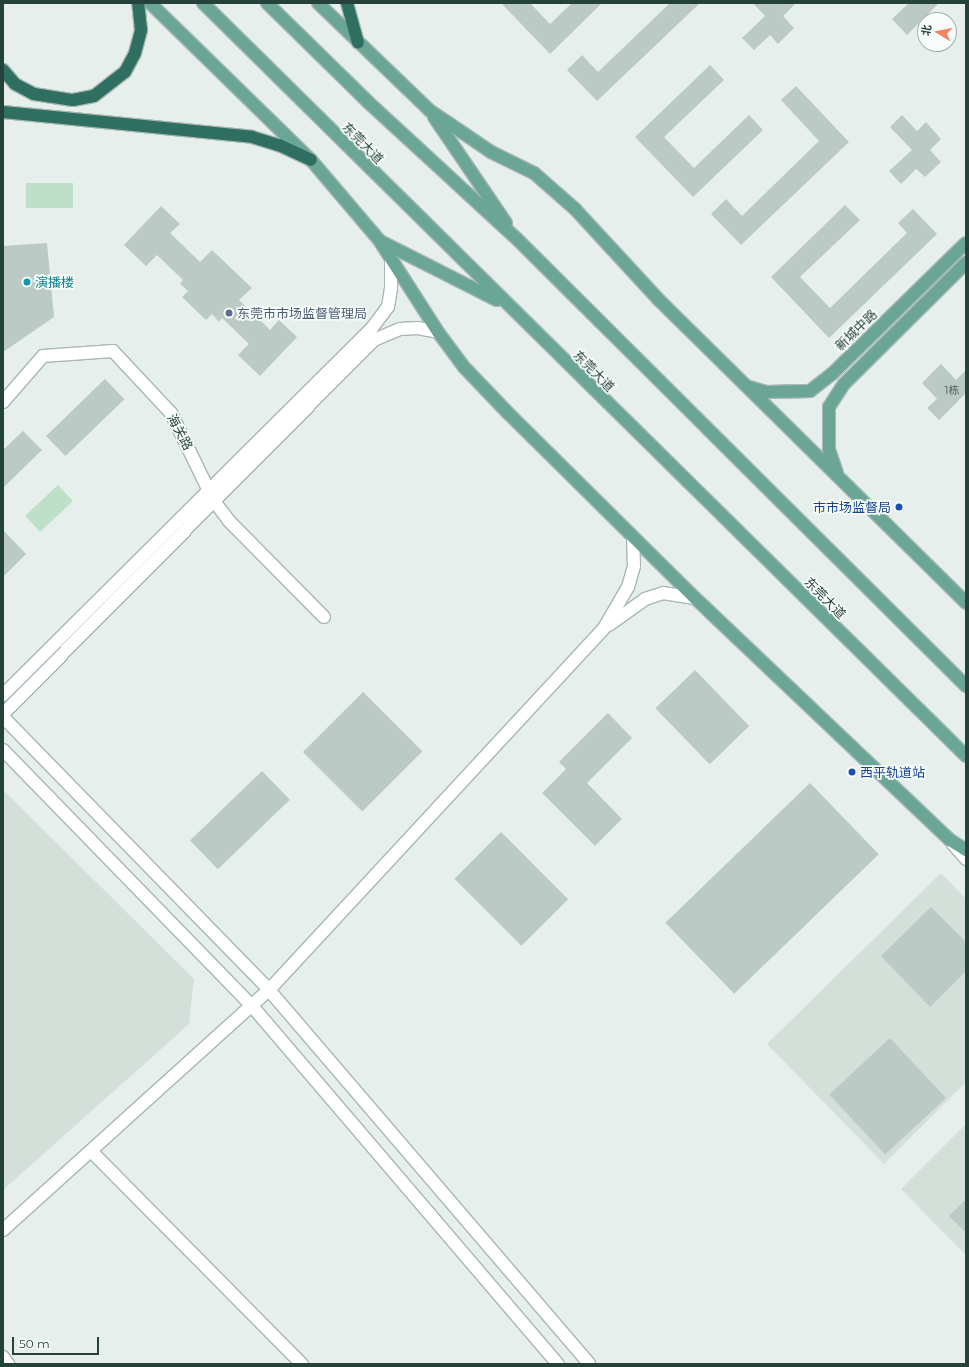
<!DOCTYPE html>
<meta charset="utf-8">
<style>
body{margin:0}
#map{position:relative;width:969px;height:1367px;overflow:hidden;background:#e6efeb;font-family:Montserrat,"Noto Sans SC",sans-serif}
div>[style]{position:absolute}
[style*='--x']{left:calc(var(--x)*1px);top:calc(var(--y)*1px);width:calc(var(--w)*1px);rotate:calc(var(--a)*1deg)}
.built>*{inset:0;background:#d4dfda}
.green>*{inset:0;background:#bfe0c8;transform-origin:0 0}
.building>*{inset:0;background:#bbcac4;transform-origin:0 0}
.roads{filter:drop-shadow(1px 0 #a8b8b2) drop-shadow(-1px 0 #a8b8b2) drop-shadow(0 1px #a8b8b2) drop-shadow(0 -1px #a8b8b2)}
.minor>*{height:12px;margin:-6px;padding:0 6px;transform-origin:6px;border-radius:6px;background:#fff}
.major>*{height:12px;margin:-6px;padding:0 6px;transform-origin:6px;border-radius:6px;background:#6aa596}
.highway>*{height:12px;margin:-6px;padding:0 6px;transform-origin:6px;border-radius:6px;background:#2f6f62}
.dots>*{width:11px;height:11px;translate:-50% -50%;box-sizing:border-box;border:2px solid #f7fbf9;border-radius:50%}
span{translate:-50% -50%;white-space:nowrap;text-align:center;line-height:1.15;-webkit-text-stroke:3.5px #f7fbf9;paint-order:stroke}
.number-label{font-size:11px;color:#4a645c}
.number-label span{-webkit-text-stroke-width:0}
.street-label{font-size:13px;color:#24423a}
.culture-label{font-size:13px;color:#0d838f}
.left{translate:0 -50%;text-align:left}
.service-label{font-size:13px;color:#4e5e75}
.transit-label{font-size:13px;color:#164399}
.right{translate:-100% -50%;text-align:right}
.frame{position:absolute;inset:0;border:4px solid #24423a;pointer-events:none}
.north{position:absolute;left:917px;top:12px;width:40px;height:40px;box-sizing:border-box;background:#f7fbf9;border:1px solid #a3b1ad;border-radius:50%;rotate:280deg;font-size:11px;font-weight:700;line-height:16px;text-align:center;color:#24423a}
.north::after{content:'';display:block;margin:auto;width:14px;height:18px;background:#f4845f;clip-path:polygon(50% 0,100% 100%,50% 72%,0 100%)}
.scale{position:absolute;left:12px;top:1337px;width:87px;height:18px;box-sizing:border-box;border:2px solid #24423a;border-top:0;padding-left:5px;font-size:12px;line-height:14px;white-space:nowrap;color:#24423a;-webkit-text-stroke:3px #f7fbf9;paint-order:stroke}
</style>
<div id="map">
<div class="built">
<i style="clip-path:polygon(3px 790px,194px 979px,189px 1024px,3px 1190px)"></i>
<i style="clip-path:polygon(941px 873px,966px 899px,966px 1082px,884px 1164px,767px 1044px)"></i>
<i style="clip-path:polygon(966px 1124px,966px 1255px,901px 1189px)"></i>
</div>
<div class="green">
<i style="left:73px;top:183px;width:25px;height:47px;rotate:90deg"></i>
<i style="left:58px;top:485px;width:22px;height:45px;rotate:47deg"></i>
</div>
<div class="building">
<i style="clip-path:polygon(501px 3px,530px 3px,550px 24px,572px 3px,602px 3px,550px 54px)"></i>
<i style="clip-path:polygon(670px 3px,700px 3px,597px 101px,567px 70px,582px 55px,598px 72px)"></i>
<i style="clip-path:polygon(753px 3px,796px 3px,783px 16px,794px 28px,778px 44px,770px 35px,754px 50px,742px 38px,765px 16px)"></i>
<i style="clip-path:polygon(909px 3px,939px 3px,907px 35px,892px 19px)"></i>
<i style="clip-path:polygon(710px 65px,724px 80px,664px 137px,694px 168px,749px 115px,763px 130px,693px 197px,635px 137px)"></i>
<i style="clip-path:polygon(796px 86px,849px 142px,741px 245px,711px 214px,726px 199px,742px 216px,819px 141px,781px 100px)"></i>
<i style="clip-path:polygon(902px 115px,917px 131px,926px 122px,941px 139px,930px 150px,941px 162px,925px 177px,916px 169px,901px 184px,889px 171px,912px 150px,890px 127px)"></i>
<i style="clip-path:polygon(845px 205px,860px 220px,800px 277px,830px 308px,907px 233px,898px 223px,913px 209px,937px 234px,829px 338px,771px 277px)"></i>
<i style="clip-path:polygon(161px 206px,180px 224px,170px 233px,200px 262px,212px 250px,252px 288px,239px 300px,270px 330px,279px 320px,297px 337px,260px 376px,238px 355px,249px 344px,222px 318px,219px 322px,212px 314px,206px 320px,182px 297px,188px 291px,180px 284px,183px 280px,157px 255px,146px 266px,124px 245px)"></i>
<i style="clip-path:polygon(47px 243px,54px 317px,3px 352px,3px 246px)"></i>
<i style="clip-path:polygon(941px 364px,956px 380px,966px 370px,966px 393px,939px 420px,927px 408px,937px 399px,922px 383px)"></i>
<i style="left:105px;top:379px;width:28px;height:82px;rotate:46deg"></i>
<i style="clip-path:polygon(23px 431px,42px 450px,3px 488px,3px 450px)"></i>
<i style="clip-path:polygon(3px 530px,26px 554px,3px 577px)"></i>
<i style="left:695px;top:670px;width:78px;height:55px;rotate:46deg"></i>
<i style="left:363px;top:692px;width:84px;height:85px;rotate:45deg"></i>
<i style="clip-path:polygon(608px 713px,632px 738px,587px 783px,622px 819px,595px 846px,542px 793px,566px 769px,559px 762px)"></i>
<i style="left:262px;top:771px;width:40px;height:100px;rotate:46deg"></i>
<i style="left:810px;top:783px;width:99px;height:201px;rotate:46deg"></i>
<i style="left:501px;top:832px;width:95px;height:66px;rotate:45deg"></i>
<i style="clip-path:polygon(931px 907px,966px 942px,966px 971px,930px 1007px,881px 956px)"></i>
<i style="left:890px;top:1038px;width:82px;height:83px;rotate:47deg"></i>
<i style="clip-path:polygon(966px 1199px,966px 1233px,949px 1216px)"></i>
</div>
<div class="roads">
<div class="minor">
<i style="--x:3;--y:402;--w:61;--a:-49"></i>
<i style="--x:43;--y:356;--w:70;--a:-4.1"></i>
<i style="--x:113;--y:351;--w:85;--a:46.9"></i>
<i style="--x:171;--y:413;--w:98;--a:64"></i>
<i style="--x:214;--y:501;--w:25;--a:53"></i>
<i style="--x:229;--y:521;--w:135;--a:45.3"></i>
<i style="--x:609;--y:625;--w:44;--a:-35.8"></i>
<i style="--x:645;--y:599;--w:19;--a:-18"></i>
<i style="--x:663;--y:593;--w:32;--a:9"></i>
<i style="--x:3;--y:695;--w:520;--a:-44.84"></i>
<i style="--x:372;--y:328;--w:26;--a:-53"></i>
<i style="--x:388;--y:307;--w:18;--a:-81"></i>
<i style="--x:391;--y:289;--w:31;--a:-90"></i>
<i style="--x:3;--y:714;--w:527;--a:-45.23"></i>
<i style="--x:374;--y:340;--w:28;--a:-23"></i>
<i style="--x:400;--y:329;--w:18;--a:-3"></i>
<i style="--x:418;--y:328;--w:20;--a:11"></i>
<i style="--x:3;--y:717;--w:381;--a:45.7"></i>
<i style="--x:269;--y:990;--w:492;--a:49.4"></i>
<i style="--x:3;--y:750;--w:357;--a:45.8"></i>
<i style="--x:252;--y:1006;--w:471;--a:49.5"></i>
<i style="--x:953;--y:844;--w:20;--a:49"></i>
<i style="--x:91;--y:1151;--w:300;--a:45.3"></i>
<i style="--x:3;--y:1230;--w:358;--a:-42.1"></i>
<i style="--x:269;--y:990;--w:493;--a:-47.2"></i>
<i style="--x:604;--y:628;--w:48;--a:-59.7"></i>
<i style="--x:628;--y:587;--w:22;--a:-74"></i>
<i style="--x:634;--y:566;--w:29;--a:-92"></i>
<i style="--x:3;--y:1357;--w:9;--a:54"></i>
</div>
<div class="major">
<i style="--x:150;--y:3;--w:225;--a:44.3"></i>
<i style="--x:311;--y:160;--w:105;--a:49.6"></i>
<i style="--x:379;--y:240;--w:109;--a:57.3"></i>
<i style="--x:438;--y:332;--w:44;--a:53.4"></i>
<i style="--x:464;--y:367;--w:64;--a:46.3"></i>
<i style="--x:508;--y:413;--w:263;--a:44.7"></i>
<i style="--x:695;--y:598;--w:352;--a:43.5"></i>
<i style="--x:950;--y:840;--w:19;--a:32"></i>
<i style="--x:203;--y:3;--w:1072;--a:44.62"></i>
<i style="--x:267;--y:3;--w:141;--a:44.4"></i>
<i style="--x:368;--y:102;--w:202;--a:42.6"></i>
<i style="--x:517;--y:239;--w:634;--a:44.87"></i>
<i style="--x:318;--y:3;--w:154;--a:43.9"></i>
<i style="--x:429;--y:110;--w:75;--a:34.1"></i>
<i style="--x:491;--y:152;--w:48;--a:26"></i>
<i style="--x:534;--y:173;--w:55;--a:41.3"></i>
<i style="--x:575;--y:209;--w:124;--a:47.3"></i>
<i style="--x:659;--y:300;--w:431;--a:44.6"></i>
<i style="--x:434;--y:117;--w:128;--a:55.8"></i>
<i style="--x:380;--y:241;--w:131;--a:26.8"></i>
<i style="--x:749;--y:387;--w:19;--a:16"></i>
<i style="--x:767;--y:392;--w:43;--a:-1.3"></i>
<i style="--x:810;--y:391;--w:28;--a:-38"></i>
<i style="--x:832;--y:374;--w:187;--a:-44.4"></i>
<i style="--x:837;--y:473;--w:24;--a:-109"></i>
<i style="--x:829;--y:450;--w:43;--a:-90"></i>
<i style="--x:829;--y:407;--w:27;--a:-57"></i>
<i style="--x:844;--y:384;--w:172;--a:-44.8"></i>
</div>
<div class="highway">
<i style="--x:347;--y:3;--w:41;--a:74.6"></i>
<i style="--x:3;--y:70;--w:18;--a:49"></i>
<i style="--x:15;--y:84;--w:21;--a:28"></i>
<i style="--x:34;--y:94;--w:39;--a:9"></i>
<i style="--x:73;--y:100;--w:21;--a:-11"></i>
<i style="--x:94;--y:96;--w:39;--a:-38"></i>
<i style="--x:125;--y:72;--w:21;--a:-62"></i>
<i style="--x:135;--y:53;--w:24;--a:-75"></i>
<i style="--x:141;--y:30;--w:27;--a:-96"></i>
<i style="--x:3;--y:112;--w:250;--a:5.7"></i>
<i style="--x:252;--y:137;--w:28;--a:17"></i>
<i style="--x:279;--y:145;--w:35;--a:25"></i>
</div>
</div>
<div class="dots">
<i style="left:27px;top:282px;background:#0f9aa8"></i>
<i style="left:229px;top:313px;background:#5c6f8a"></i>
<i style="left:899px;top:507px;background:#1a4fb4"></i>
<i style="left:852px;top:772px;background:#1a4fb4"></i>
</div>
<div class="number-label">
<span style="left:952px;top:390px">1栋</span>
</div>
<div class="street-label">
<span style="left:363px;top:143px;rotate:45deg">东莞大道</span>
<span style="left:856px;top:330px;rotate:-44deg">新城中路</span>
<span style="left:594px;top:371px;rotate:45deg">东莞大道</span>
<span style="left:180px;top:432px;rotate:62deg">海关路</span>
<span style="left:825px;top:598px;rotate:45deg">东莞大道</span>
</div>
<div class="culture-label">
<span class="left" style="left:35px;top:282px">演播楼</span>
</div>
<div class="service-label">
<span class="left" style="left:237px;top:313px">东莞市市场监督管理局</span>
</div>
<div class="transit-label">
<span class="right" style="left:891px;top:507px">市市场监督局</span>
<span class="left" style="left:860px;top:772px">西平轨道站</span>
</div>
<div class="frame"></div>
<div class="north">北</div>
<div class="scale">50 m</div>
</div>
